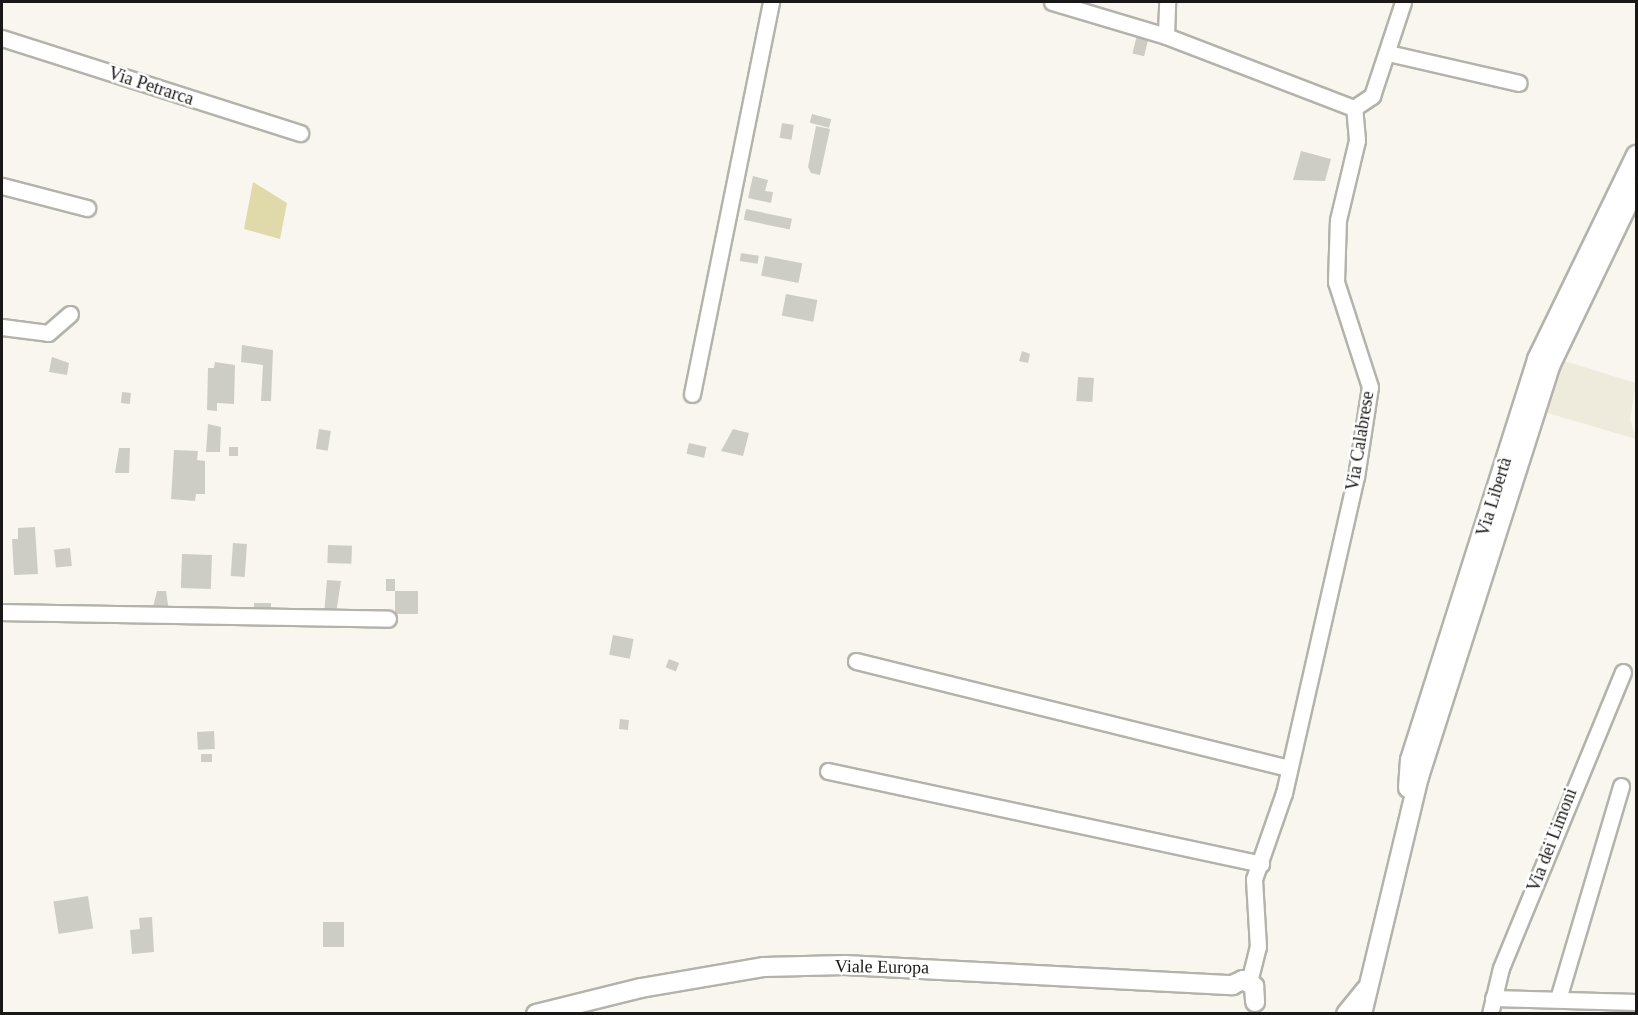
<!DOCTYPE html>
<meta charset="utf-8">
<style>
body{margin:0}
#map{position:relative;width:1638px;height:1015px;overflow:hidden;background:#f8f6ee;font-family:Georgia,serif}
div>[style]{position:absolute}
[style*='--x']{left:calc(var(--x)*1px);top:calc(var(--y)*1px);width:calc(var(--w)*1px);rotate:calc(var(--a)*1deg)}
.built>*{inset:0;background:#eeebdc}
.green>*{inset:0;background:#e0d9aa}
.building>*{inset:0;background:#cecdc5;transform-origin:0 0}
.roads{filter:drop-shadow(2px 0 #b4b3ab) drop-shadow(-2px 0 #b4b3ab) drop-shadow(0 2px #b4b3ab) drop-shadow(0 -2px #b4b3ab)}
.minor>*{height:15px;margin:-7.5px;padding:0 7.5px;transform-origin:7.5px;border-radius:7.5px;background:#fff}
.tertiary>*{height:18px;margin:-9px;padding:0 9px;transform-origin:9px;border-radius:9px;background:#fff}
span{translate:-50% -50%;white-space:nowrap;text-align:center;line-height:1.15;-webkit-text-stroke:5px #fff;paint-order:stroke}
.street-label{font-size:18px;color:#191816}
.frame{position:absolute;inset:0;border:3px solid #191816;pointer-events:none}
</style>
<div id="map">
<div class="built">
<i style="clip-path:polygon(1558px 359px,1636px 383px,1630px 419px,1636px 439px,1541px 411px)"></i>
</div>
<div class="green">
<i style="clip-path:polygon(253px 182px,287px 203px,280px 239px,244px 229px)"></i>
</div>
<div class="building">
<i style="left:1137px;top:35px;width:12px;height:19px;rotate:14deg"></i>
<i style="left:812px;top:114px;width:20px;height:9px;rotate:15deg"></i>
<i style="left:782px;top:123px;width:12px;height:15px;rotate:9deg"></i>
<i style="clip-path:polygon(816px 126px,830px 129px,820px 175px,811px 173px,808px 167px)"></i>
<i style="clip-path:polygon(1301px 151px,1331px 159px,1325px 181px,1293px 180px)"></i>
<i style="clip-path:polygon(753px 176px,768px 180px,765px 191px,773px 192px,771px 203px,748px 198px)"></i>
<i style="left:746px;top:209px;width:47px;height:11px;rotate:12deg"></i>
<i style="left:741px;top:253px;width:18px;height:8px;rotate:9deg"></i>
<i style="left:765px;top:256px;width:38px;height:20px;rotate:11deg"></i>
<i style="left:786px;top:294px;width:32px;height:22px;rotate:11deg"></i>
<i style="clip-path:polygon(242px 345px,273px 350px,271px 401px,261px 401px,263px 365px,241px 362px)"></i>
<i style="clip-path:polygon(1022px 351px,1030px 354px,1028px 363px,1019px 361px)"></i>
<i style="clip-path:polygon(52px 357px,69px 363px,67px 375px,49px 372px)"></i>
<i style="clip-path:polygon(215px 362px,235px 365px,234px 404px,217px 403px,217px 411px,207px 410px,208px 368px,214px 368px)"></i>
<i style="left:1078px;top:377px;width:16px;height:24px;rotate:4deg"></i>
<i style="left:122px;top:392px;width:9px;height:11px;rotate:6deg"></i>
<i style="clip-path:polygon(208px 424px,221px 427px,220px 452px,206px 452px)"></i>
<i style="left:319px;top:429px;width:12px;height:20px;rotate:9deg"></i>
<i style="clip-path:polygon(733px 429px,749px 433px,743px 456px,721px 451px)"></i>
<i style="left:689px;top:443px;width:18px;height:11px;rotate:13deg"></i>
<i style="left:229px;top:447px;width:9px;height:9px"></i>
<i style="clip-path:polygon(119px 448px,130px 448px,129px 473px,115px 473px)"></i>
<i style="clip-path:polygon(174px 450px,198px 451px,197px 460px,205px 461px,205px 494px,196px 494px,195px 501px,171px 499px)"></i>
<i style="clip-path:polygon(35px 527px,38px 574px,14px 575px,12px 539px,18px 539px,18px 528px)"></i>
<i style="left:233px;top:543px;width:14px;height:33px;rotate:4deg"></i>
<i style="left:328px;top:545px;width:24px;height:18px;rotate:2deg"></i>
<i style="left:70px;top:548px;width:18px;height:16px;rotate:84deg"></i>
<i style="left:182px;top:554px;width:30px;height:34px;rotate:2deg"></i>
<i style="left:386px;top:579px;width:9px;height:12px"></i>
<i style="clip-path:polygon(327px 580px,341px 581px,336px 614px,324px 614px)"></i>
<i style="clip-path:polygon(157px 591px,166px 591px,169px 612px,152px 611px)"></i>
<i style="left:395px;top:591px;width:23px;height:23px"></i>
<i style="left:254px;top:603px;width:17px;height:9px"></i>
<i style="left:613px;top:635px;width:21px;height:20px;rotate:11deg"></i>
<i style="left:669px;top:659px;width:11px;height:9px;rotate:22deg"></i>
<i style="left:620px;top:719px;width:9px;height:10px;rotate:6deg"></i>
<i style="left:214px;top:731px;width:18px;height:17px;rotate:87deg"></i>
<i style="left:212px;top:754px;width:8px;height:11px;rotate:90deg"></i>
<i style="left:88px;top:896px;width:33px;height:35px;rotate:81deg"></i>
<i style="clip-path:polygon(152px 917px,154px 952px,132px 954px,130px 930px,140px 929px,139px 918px)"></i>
<i style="left:323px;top:922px;width:21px;height:25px"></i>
</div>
<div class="roads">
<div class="minor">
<i style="--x:1052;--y:2;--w:119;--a:16.6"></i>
<i style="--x:1166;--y:36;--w:201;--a:21"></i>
<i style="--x:1166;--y:36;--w:34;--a:-88"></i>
<i style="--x:2;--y:38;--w:313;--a:17.7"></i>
<i style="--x:1388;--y:53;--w:134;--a:12.9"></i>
<i style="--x:1354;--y:108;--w:22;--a:-34"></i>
<i style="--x:1372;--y:96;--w:99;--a:-71.7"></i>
<i style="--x:2;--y:186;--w:88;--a:14.5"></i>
<i style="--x:2;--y:327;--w:46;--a:7.4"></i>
<i style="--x:48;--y:333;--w:29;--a:-41"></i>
<i style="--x:692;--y:394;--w:400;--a:-78.6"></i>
<i style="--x:2;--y:612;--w:386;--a:1"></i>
<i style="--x:856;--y:661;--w:445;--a:13.9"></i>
<i style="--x:828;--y:771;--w:443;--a:12.1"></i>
<i style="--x:1249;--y:982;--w:36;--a:-76"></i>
<i style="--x:1258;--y:947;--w:68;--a:-93.4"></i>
<i style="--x:1254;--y:879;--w:91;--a:-70.8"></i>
<i style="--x:1284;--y:793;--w:324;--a:-77.2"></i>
<i style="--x:1356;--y:477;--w:91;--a:-81.2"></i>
<i style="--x:1370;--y:387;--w:110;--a:-107.9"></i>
<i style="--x:1336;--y:282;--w:62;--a:-88.2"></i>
<i style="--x:1338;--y:220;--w:82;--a:-76.6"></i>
<i style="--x:1357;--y:140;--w:32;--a:-95"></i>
<i style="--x:1493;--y:998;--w:143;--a:1.6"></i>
<i style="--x:1558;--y:999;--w:222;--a:-73.5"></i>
<i style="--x:1490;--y:1014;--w:47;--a:-76.6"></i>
<i style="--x:1501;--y:968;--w:320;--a:-67.6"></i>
</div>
<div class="tertiary">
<i style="--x:1408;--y:788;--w:28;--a:-86"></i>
<i style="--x:1410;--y:760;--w:421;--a:-72.4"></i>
<i style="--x:1537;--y:359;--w:227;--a:-64.1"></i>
<i style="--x:536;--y:1014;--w:108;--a:-13.9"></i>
<i style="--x:641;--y:988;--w:125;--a:-9.7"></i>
<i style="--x:764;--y:967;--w:81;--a:-1.4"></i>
<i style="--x:845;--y:965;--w:388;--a:3"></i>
<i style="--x:1232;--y:985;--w:12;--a:-24"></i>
<i style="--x:1243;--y:980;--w:13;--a:29"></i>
<i style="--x:1254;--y:986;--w:16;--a:86"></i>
<i style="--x:1346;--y:1014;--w:32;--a:-51"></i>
<i style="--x:1362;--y:1014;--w:244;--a:-76.5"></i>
<i style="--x:1419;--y:777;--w:434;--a:-72.3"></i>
<i style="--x:1551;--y:364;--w:196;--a:-64.3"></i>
</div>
</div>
<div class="street-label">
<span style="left:151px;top:86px;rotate:18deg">Via Petrarca</span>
<span style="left:1360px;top:441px;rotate:-81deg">Via Calabrese</span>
<span style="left:1494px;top:497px;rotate:-73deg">Via Libertà</span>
<span style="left:1552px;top:840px;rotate:-69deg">Via dei Limoni</span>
<span style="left:882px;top:967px;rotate:1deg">Viale Europa</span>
</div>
<div class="frame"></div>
</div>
